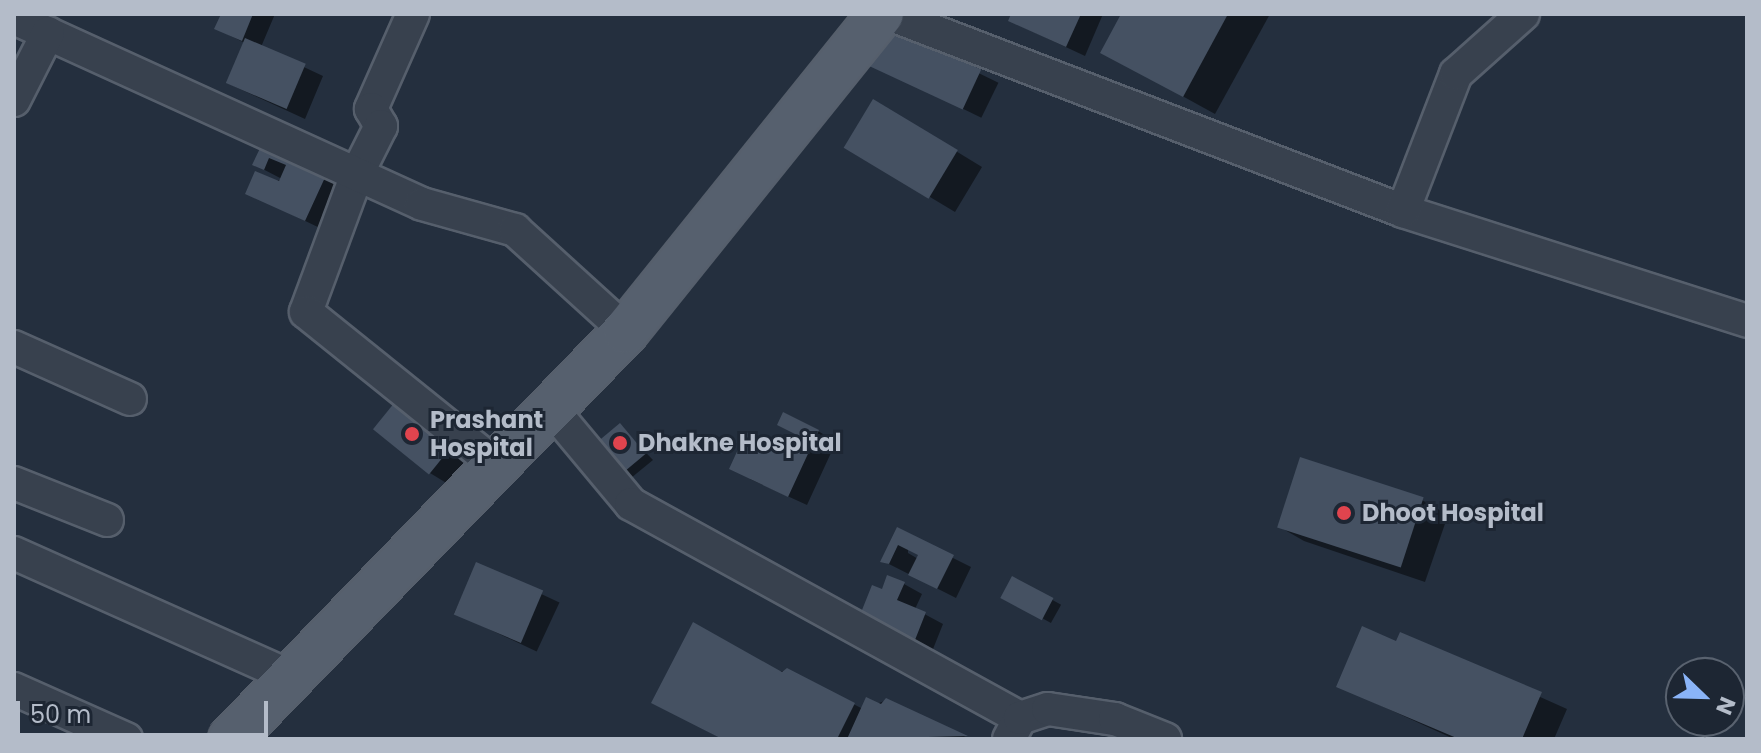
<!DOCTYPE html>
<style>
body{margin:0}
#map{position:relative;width:1761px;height:753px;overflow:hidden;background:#242f3e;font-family:Poppins,sans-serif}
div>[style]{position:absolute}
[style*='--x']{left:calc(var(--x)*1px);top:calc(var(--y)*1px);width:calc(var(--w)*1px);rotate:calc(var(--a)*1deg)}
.shadow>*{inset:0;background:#0007;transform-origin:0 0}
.building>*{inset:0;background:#455162;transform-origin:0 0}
.roads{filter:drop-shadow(2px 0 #565f6c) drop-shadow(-2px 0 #565f6c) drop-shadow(0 2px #565f6c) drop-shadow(0 -2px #565f6c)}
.minor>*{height:32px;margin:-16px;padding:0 16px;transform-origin:16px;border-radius:16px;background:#38414e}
.primary>*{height:44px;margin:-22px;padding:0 22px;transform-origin:22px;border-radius:22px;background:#56606e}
.dots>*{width:22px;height:22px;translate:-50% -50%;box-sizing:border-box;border:4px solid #1d2633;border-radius:50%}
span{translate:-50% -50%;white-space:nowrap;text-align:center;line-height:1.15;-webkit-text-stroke:6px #1d2633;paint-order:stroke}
.poi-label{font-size:24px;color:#b4bcc9;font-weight:700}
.left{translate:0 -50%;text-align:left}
.frame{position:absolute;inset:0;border:16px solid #b4bcc9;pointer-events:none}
.north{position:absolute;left:1665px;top:657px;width:80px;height:80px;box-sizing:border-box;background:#1d2633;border:2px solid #59626f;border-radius:50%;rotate:113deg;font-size:22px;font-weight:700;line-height:32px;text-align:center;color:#b4bcc9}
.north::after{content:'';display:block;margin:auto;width:28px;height:36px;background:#8ab4f8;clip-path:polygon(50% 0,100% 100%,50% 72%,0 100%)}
.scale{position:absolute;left:16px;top:701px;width:252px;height:36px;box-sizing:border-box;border:4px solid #b4bcc9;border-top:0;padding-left:10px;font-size:24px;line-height:28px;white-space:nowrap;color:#b4bcc9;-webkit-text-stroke:6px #1d2633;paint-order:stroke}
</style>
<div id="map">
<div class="shadow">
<i style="clip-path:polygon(223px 14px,275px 14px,261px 47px,323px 76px,305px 119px,227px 83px,245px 43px,217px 29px)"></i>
<i style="clip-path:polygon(1013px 14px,1103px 14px,1085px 56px,1010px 21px)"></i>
<i style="clip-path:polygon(1124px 14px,1270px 14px,1215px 114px,1135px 70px)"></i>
<i style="left:878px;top:24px;width:134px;height:39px;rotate:26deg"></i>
<i style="clip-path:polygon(900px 117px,982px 167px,955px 212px,930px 197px)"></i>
<i style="clip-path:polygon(264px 144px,345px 183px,324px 230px,247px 193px,282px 179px,255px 165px)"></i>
<i style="clip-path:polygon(395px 404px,468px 460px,448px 484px,430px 473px)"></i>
<i style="clip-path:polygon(620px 426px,653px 460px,631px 478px,623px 473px)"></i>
<i style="clip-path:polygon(818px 431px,836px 442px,807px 505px,750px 479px,789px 454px,797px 435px)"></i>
<i style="clip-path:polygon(1422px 500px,1448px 515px,1425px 582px,1304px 541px,1278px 526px)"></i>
<i style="clip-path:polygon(evenodd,897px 530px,971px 567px,956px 598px,883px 561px,897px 530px,908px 548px,927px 559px,925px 563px,908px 553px,908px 548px)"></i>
<i style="left:477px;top:564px;width:91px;height:54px;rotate:25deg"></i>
<i style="left:1013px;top:578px;width:55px;height:21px;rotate:29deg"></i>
<i style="clip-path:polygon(904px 584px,922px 594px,915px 609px,943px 624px,933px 649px,896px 640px,883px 592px)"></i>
<i style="clip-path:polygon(1401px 635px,1567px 709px,1554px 739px,1454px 739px,1338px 686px,1397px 643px)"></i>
<i style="clip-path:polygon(787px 670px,863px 709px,887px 700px,970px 739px,722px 739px,654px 702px)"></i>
</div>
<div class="building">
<i style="clip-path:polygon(221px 14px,253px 14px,242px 41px,214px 29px)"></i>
<i style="clip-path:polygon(1011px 14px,1081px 14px,1066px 47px,1008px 21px)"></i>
<i style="clip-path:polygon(1121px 14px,1228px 14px,1183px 97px,1100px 53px)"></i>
<i style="left:877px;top:21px;width:115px;height:44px;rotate:25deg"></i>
<i style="left:245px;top:38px;width:66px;height:49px;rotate:23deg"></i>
<i style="left:873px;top:99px;width:99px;height:57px;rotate:31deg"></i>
<i style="clip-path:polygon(263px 142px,328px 171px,305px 221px,245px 194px,255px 171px,279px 181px,286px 165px,269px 158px,264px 170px,252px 165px)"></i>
<i style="left:395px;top:402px;width:72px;height:35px;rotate:39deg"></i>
<i style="clip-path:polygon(783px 412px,819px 430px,788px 497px,729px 469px,746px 432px,788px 451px,795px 434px,777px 425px)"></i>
<i style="left:620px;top:423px;width:40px;height:32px;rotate:50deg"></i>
<i style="left:1300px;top:457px;width:130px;height:74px;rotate:18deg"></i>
<i style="clip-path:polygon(897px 527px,954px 555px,937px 589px,908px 575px,918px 555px,898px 545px,889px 564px,880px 562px)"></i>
<i style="left:476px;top:562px;width:73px;height:57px;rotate:23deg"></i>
<i style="clip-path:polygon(887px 575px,905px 582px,897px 600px,926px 612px,915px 640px,860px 615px,872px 585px,882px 589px)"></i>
<i style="left:1012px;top:576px;width:47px;height:25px;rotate:28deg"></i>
<i style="clip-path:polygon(693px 622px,782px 672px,787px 668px,855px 703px,837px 739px,722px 739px,651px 703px)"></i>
<i style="clip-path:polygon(1362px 626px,1396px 641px,1400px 632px,1542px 692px,1522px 739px,1459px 739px,1336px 687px)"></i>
<i style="clip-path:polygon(866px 697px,881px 704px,886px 698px,968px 736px,847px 739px)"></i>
</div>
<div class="roads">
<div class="minor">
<i style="--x:413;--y:14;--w:104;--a:113.9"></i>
<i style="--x:371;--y:109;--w:20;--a:60"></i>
<i style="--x:381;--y:126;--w:54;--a:116.6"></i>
<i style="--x:357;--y:174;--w:147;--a:110.3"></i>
<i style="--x:306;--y:312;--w:244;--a:38.8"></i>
<i style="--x:889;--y:14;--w:550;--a:20.97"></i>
<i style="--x:1403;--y:211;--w:361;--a:17.7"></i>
<i style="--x:14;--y:18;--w:448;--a:24.5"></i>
<i style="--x:422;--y:204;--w:97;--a:15.6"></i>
<i style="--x:515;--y:230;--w:150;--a:42.3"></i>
<i style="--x:14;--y:100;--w:75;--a:-63.1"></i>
<i style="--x:1403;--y:211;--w:147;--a:-68.9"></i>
<i style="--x:1456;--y:74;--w:90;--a:-41.8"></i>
<i style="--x:14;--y:347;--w:127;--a:24.1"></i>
<i style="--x:551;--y:408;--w:125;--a:50.2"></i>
<i style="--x:631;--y:504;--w:444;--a:28.8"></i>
<i style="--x:14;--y:483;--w:100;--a:21.7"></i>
<i style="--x:14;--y:553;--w:303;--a:24.1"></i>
<i style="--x:14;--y:689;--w:123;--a:24.1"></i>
<i style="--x:1009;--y:739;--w:24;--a:-62"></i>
<i style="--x:1020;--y:718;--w:29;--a:-18"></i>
<i style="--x:1048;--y:709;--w:68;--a:8.5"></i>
<i style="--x:1115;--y:719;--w:54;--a:21.8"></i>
</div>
<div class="primary">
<i style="--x:231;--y:739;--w:568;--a:-45.93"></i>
<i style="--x:626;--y:331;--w:407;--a:-51.2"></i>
</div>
</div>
<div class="dots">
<i style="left:412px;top:434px;background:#e0444e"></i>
<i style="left:620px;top:443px;background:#e0444e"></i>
<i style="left:1344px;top:513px;background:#e0444e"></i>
</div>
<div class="poi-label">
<span class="left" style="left:430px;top:434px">Prashant<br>Hospital</span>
<span class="left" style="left:638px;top:443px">Dhakne Hospital</span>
<span class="left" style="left:1362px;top:513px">Dhoot Hospital</span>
</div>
<div class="frame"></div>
<div class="north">N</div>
<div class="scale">50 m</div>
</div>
